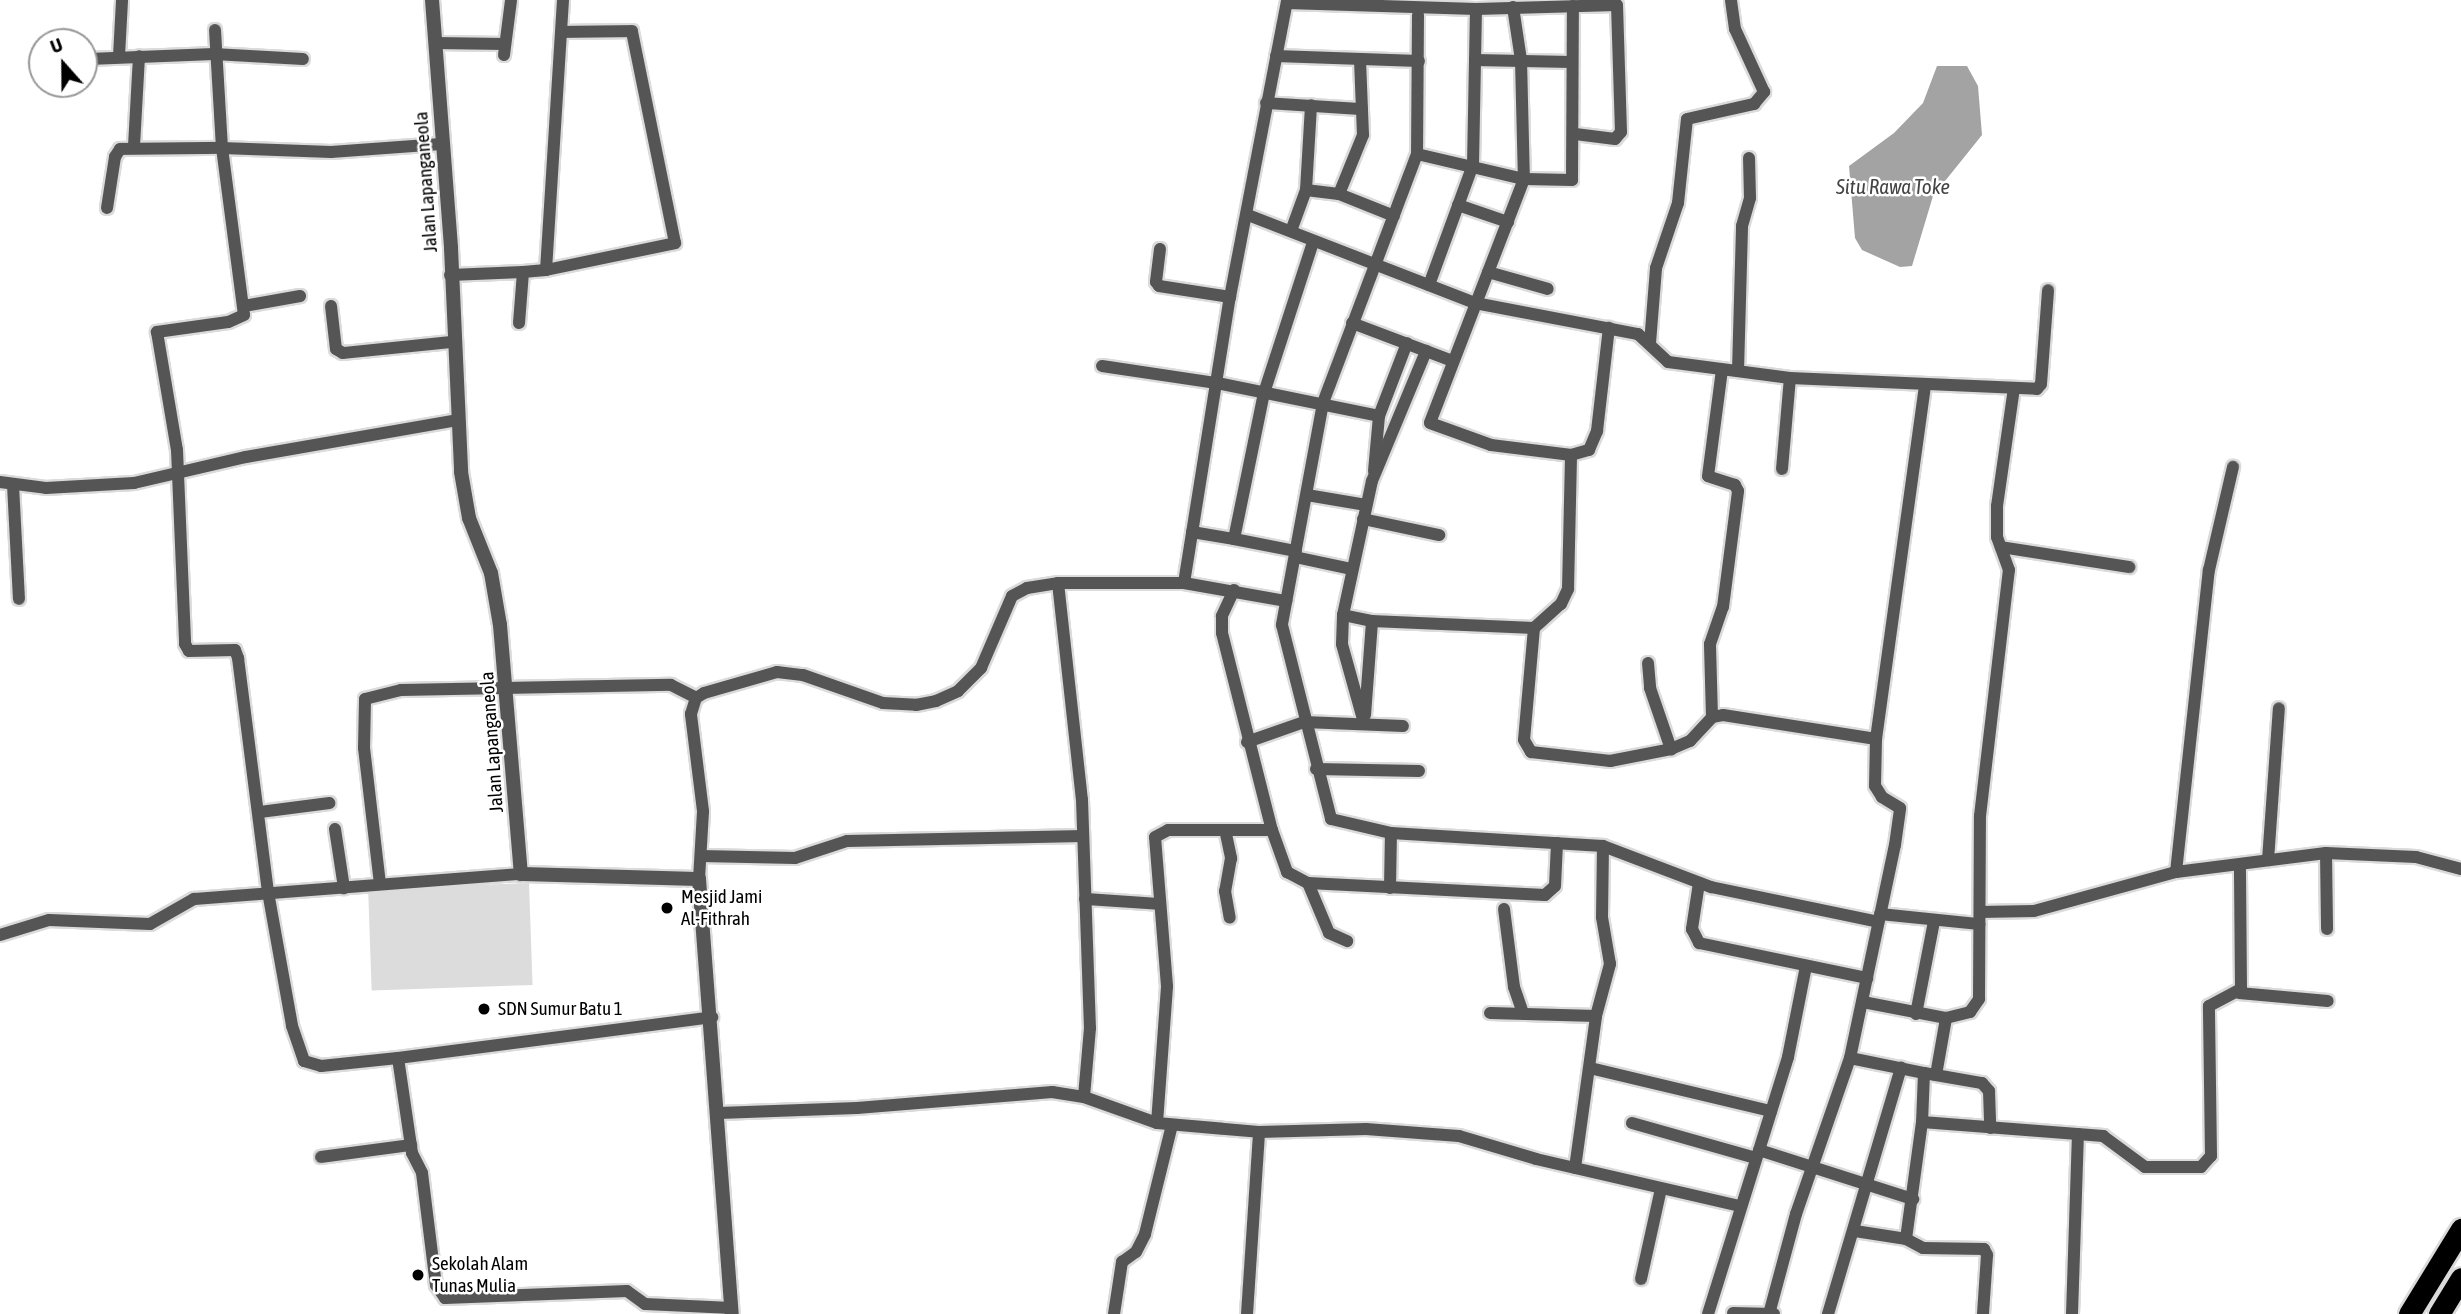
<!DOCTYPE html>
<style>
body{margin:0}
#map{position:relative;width:2461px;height:1314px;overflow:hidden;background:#fff;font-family:"Asap Condensed",sans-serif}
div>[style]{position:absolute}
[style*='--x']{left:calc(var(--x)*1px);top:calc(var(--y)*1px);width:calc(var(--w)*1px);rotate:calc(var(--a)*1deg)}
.green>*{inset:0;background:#dcdcdc;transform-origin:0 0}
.water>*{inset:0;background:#a3a3a3}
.roads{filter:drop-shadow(2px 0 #dbdbdb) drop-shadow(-2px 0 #dbdbdb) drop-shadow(0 2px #dbdbdb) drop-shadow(0 -2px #dbdbdb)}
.minor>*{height:12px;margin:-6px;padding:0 6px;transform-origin:6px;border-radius:6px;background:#555}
.tertiary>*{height:14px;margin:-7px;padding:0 7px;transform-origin:7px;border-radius:7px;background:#555}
.motorway>*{height:21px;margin:-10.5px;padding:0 10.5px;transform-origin:10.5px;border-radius:10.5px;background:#000}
.dots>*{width:19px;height:19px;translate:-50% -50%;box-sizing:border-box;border:4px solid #fff;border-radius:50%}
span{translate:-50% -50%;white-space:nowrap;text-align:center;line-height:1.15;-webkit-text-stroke:5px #fff;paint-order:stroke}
.street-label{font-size:19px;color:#000}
.poi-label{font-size:19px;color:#000}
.left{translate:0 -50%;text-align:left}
.water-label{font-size:21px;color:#444;font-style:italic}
.north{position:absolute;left:28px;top:28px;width:70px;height:70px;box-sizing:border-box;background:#fff;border:2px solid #999;border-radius:50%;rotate:339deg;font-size:19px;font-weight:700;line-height:28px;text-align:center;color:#000}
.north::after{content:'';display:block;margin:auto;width:24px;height:32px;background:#000;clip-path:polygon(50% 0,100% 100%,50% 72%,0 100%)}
</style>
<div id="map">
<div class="green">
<i style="left:529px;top:883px;width:102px;height:161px;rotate:88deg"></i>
</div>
<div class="water">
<i style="clip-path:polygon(1937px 66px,1967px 66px,1978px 86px,1982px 135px,1933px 196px,1912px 266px,1900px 267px,1862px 250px,1855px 238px,1849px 166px,1894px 133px,1923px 103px)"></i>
</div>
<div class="roads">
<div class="minor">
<i style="--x:1287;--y:3;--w:189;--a:1.8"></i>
<i style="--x:1476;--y:9;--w:141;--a:-1.6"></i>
<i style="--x:1617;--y:5;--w:127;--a:88.2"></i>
<i style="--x:1621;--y:132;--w:9;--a:131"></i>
<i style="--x:1615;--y:139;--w:40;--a:-172.9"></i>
<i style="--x:1513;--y:7;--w:54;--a:81.4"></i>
<i style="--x:1521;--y:60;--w:119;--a:88.6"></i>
<i style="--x:1524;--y:179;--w:261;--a:111.1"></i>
<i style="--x:1430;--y:423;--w:65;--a:19.8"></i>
<i style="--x:1491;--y:445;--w:81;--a:7.1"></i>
<i style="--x:1571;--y:455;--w:19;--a:-16"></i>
<i style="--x:1589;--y:450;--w:21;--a:-67"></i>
<i style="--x:1597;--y:431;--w:104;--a:-83.4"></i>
<i style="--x:1418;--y:15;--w:139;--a:90.4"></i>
<i style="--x:1417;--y:154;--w:266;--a:110.7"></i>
<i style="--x:1323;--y:403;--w:226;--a:100.5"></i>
<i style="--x:1282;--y:625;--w:200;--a:75.8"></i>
<i style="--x:1331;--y:819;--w:62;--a:13.1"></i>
<i style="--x:1391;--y:833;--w:212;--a:3.5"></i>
<i style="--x:1603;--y:846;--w:116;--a:20.8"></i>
<i style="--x:1711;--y:887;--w:171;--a:11.8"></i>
<i style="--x:215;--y:30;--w:118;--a:86.6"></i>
<i style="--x:222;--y:148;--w:109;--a:2.1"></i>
<i style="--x:331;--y:152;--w:110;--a:-4.2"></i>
<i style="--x:435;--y:43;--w:70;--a:0.8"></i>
<i style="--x:504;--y:55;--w:55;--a:-82.7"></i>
<i style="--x:119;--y:56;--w:56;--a:-86.9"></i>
<i style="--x:1276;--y:56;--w:143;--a:2"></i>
<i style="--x:89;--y:59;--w:125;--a:-2.3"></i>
<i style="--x:214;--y:54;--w:89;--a:3.2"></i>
<i style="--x:1475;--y:60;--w:96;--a:1.2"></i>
<i style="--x:1266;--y:103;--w:96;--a:3.6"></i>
<i style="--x:134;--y:146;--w:90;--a:-86.8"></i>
<i style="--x:1417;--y:154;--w:110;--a:13.2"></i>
<i style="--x:1524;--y:179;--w:48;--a:1.2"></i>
<i style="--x:1572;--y:180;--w:174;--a:-89.7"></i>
<i style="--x:1306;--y:190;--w:33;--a:7"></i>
<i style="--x:1339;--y:194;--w:59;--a:21.8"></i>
<i style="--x:1339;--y:194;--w:64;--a:-67.9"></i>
<i style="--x:1363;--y:135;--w:74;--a:-92.3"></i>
<i style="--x:1458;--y:205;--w:53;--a:18.8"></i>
<i style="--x:107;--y:208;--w:52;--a:-81.1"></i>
<i style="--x:115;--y:157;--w:9;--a:-58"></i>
<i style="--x:120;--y:149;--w:102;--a:-0.6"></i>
<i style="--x:222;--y:148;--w:168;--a:82.5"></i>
<i style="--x:244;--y:315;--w:17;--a:156"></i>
<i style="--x:228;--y:322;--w:72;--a:172"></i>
<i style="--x:157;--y:332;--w:120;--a:80.4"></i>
<i style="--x:177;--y:450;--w:194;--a:87.6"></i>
<i style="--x:185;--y:644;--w:8;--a:60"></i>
<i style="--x:189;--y:651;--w:46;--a:-1.2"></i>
<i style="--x:235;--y:650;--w:9;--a:69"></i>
<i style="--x:238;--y:658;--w:236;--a:82.7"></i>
<i style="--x:268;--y:892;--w:136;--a:79.8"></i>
<i style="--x:292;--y:1026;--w:37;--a:71"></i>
<i style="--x:304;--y:1061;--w:18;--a:16"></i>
<i style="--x:321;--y:1066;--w:77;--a:-5.9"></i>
<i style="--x:398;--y:1058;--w:317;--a:-7.4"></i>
<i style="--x:1248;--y:215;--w:243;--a:21.2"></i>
<i style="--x:1475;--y:303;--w:166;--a:10.8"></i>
<i style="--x:1638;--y:334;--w:41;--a:43"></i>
<i style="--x:1668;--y:362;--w:123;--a:7.5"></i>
<i style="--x:1790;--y:378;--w:247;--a:2.5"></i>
<i style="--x:2037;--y:389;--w:6;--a:-51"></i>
<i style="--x:2041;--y:384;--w:94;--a:-85.7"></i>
<i style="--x:1291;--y:231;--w:44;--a:-69.9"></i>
<i style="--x:1306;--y:190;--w:85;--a:-86.6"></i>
<i style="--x:1160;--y:249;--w:33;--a:97"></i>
<i style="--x:1156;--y:282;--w:5;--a:53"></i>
<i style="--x:1159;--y:286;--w:72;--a:8.8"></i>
<i style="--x:546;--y:270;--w:132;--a:-11.8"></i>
<i style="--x:675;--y:243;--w:216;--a:-101.5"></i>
<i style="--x:632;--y:31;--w:69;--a:179.2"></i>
<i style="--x:1488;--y:272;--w:62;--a:15.8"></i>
<i style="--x:450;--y:275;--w:73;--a:-2.4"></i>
<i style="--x:1429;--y:285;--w:128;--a:-69.9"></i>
<i style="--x:1473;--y:165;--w:156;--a:-88.9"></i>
<i style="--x:244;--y:306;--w:57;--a:-10.1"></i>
<i style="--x:331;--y:306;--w:43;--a:83.4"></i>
<i style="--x:336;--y:349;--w:8;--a:30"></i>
<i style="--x:343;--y:353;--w:110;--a:-5.8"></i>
<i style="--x:519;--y:323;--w:51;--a:-85.5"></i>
<i style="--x:523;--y:272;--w:23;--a:-5"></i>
<i style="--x:546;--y:270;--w:271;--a:-86.4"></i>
<i style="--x:1352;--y:323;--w:105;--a:20.7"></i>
<i style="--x:1650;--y:343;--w:75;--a:-85.4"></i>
<i style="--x:1656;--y:268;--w:69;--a:-71.3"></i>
<i style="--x:1678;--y:203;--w:84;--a:-83.9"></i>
<i style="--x:1687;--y:119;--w:69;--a:-12.6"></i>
<i style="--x:1754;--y:104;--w:16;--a:-50"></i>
<i style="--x:1764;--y:92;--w:69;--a:-114.7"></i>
<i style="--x:1735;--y:29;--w:29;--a:-98"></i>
<i style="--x:1102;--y:366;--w:121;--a:8.5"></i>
<i style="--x:1222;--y:384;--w:160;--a:11.5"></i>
<i style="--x:1738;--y:371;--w:145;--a:-88.4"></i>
<i style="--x:1742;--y:226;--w:29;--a:-74"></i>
<i style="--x:1750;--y:198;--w:40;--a:-91.4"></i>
<i style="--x:1782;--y:469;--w:91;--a:-85"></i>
<i style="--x:1374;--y:471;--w:55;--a:-84.8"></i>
<i style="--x:1379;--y:416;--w:78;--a:-69"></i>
<i style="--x:0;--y:482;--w:46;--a:7.4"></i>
<i style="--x:46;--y:488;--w:88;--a:-3.3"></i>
<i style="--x:134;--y:483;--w:115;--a:-13.1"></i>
<i style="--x:246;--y:457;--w:214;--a:-9.9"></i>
<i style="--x:13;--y:485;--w:114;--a:87"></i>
<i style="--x:1307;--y:495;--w:60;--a:9.6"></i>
<i style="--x:1363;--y:519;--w:78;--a:11.9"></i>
<i style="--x:1192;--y:532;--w:43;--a:9.5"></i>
<i style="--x:1234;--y:539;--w:149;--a:-78.4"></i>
<i style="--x:1264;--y:393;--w:159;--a:-72"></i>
<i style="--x:1234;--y:539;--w:63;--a:11"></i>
<i style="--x:2001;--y:547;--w:130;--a:8.9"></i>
<i style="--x:1295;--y:557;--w:57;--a:12.1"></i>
<i style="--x:1058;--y:583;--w:218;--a:83.7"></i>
<i style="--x:1082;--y:800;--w:228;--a:88"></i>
<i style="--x:1090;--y:1028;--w:69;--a:95"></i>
<i style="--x:1184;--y:583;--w:290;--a:-80.9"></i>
<i style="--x:1230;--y:297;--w:302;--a:-79.1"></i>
<i style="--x:1234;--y:590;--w:29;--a:115"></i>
<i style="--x:1222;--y:616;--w:17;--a:90"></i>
<i style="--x:1222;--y:633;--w:203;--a:75.8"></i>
<i style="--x:1272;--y:830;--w:45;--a:70.3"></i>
<i style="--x:1287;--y:872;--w:24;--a:28"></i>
<i style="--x:1308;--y:883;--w:54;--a:67.2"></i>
<i style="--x:1329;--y:933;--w:20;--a:24"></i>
<i style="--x:1343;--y:615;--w:30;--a:12"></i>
<i style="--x:1372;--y:621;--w:162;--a:2.5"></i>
<i style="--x:1534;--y:628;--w:112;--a:95.1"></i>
<i style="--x:1524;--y:740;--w:14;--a:60"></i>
<i style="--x:1531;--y:752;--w:80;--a:6.5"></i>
<i style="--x:1610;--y:761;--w:62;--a:-11.1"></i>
<i style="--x:1671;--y:749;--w:21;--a:-23"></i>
<i style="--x:1690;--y:741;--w:33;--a:-47"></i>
<i style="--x:1712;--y:717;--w:11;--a:-10"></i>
<i style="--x:1723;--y:715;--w:155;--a:8.9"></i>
<i style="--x:1534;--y:628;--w:36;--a:-42"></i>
<i style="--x:1561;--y:604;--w:17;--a:-65"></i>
<i style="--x:1568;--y:589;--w:134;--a:-88.7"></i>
<i style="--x:1648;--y:663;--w:25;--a:85"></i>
<i style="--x:1650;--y:688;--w:65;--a:71"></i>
<i style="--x:1365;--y:715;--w:94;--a:-85.7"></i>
<i style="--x:1712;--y:717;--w:73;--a:-91.6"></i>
<i style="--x:1710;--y:644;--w:39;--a:-71"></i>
<i style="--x:1723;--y:607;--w:117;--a:-82.6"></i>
<i style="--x:1738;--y:491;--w:7;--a:-117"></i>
<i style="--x:1735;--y:485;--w:28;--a:-162"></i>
<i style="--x:1708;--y:476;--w:107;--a:-82.5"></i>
<i style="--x:1364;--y:723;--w:82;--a:-105.6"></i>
<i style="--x:1342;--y:644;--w:29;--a:-88"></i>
<i style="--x:1343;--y:615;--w:137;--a:-77.8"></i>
<i style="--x:1372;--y:481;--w:141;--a:-67.4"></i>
<i style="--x:1247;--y:742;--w:60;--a:-19.3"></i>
<i style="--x:1304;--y:722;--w:99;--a:2.3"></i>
<i style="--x:1316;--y:769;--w:103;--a:1.1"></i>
<i style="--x:260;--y:812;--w:70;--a:-7.4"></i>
<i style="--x:335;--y:829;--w:60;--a:81.3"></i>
<i style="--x:1226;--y:834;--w:25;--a:78"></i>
<i style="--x:1231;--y:858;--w:34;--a:100"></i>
<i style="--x:1225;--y:891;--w:27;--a:80"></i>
<i style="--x:2326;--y:853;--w:76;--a:89.2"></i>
<i style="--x:701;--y:856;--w:94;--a:1.2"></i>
<i style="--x:795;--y:858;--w:55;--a:-18.1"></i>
<i style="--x:847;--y:841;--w:236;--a:-1.2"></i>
<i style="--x:2268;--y:860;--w:152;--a:-85.9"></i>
<i style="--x:2176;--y:872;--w:304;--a:-83.8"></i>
<i style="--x:2209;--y:570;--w:106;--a:-76.9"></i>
<i style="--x:699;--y:879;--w:68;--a:-86.6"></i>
<i style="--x:703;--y:811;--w:98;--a:-97.1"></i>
<i style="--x:691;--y:714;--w:17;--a:-73"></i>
<i style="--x:696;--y:698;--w:9;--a:-32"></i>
<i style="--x:704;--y:693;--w:76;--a:-16"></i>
<i style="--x:777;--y:672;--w:26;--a:7"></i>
<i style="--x:803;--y:675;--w:85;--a:19.3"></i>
<i style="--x:883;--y:703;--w:33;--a:3"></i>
<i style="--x:916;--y:705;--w:20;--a:-11"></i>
<i style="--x:936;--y:701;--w:24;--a:-24"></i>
<i style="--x:958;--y:691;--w:33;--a:-45"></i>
<i style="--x:981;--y:668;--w:78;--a:-66.7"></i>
<i style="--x:1012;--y:596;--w:17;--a:-28"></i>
<i style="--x:1027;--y:588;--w:31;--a:-9"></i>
<i style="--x:1058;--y:583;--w:126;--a:0"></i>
<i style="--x:1184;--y:583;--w:104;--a:10"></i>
<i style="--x:1308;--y:883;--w:237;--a:2.9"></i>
<i style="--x:1545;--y:895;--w:13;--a:-42"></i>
<i style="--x:1555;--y:886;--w:43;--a:-87.3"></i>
<i style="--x:1699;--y:883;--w:47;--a:98.7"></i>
<i style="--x:1692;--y:929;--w:16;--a:63"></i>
<i style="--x:1699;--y:943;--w:172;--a:11.8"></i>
<i style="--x:380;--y:884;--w:137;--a:-96.7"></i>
<i style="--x:364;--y:748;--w:49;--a:-88.8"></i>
<i style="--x:365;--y:699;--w:37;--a:-14"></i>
<i style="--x:401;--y:690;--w:270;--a:-1.1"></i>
<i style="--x:671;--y:685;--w:28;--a:27"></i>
<i style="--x:1390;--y:888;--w:55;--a:-89"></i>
<i style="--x:1085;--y:899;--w:75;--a:3.8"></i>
<i style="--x:1504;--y:909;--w:79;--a:82.7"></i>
<i style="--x:1514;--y:987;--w:28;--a:71"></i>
<i style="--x:1980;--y:912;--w:54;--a:-1.1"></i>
<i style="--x:2034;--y:911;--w:147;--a:-15.4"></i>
<i style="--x:2176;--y:872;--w:151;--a:-7.2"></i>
<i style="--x:2326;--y:853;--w:90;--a:2.5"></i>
<i style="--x:2416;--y:857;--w:47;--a:14.9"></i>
<i style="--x:1880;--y:914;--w:100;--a:5.8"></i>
<i style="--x:0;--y:935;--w:51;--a:-17"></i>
<i style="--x:49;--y:920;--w:101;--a:2.3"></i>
<i style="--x:150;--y:924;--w:51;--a:-29.6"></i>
<i style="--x:194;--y:899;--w:328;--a:-4.4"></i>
<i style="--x:2239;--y:993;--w:89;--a:5.1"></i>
<i style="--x:1863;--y:1002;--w:85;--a:10.9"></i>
<i style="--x:1946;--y:1018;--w:25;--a:-14"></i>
<i style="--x:1970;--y:1012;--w:16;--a:-55"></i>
<i style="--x:1979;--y:999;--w:183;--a:-89.7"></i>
<i style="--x:1980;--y:816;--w:248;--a:-83.3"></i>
<i style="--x:2009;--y:570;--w:35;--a:-110"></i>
<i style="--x:1997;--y:537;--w:31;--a:-90"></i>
<i style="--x:1997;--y:506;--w:119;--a:-81.8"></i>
<i style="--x:1490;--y:1013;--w:106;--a:1.6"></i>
<i style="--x:1916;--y:1014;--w:95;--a:-79"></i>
<i style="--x:398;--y:1058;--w:96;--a:81.6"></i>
<i style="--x:412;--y:1153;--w:22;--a:63"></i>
<i style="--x:422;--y:1173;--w:113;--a:82.9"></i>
<i style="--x:436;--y:1285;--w:16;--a:55"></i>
<i style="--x:445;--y:1298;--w:182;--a:-2.2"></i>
<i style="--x:627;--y:1291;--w:22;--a:36"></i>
<i style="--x:645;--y:1304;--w:87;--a:2.6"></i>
<i style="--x:1850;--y:1058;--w:76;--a:11.5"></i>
<i style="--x:1924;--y:1073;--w:49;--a:92.3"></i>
<i style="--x:1922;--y:1122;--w:118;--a:97.8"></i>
<i style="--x:1590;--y:1068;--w:186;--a:13.4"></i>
<i style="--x:1924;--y:1073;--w:59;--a:9.8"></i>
<i style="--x:1982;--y:1083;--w:11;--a:49"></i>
<i style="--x:1989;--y:1091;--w:37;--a:88"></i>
<i style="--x:1936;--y:1075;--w:58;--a:-80"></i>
<i style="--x:719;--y:1113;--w:138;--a:-2.1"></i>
<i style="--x:857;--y:1108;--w:196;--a:-4.7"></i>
<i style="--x:1052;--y:1092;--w:32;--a:9"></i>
<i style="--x:1084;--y:1097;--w:77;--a:19.6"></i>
<i style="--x:1157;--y:1123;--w:102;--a:5"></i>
<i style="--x:1259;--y:1132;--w:107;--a:-1.6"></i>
<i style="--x:1366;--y:1129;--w:93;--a:4.3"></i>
<i style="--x:1459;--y:1136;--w:80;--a:16.6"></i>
<i style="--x:1536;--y:1159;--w:209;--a:13"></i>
<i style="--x:1922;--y:1122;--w:182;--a:4.4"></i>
<i style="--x:2103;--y:1136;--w:52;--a:36.4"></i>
<i style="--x:2145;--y:1167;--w:56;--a:0"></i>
<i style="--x:2201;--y:1167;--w:15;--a:-48"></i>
<i style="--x:2211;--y:1156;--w:150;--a:-90.8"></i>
<i style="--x:2209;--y:1006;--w:36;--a:-28"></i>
<i style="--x:2241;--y:989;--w:124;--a:-90.5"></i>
<i style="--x:1157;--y:1123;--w:137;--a:-85.8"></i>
<i style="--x:1167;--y:986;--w:149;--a:-94.6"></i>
<i style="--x:1155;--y:837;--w:15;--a:-28"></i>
<i style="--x:1168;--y:830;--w:104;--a:0"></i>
<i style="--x:1632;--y:1123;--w:129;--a:15.8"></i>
<i style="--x:1759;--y:1150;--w:162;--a:17.7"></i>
<i style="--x:321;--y:1157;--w:91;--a:-7.6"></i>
<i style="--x:1575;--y:1168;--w:153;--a:-82.1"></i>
<i style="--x:1596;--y:1016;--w:54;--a:-74.9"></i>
<i style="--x:1610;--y:964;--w:48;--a:-99.7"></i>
<i style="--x:1602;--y:917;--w:71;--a:-89.2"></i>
<i style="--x:1855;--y:1231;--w:52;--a:8.9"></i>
<i style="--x:1906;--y:1239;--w:19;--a:28"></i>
<i style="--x:1923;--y:1248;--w:61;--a:0.9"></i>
<i style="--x:1984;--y:1249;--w:7;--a:63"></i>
<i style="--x:1987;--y:1255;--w:59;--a:93.9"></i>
<i style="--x:1641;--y:1279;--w:92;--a:-77.5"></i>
<i style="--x:1733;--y:1313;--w:41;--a:1.4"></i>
<i style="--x:1114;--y:1314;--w:53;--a:-81.3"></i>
<i style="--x:1122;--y:1262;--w:17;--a:-36"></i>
<i style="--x:1136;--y:1252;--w:20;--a:-63"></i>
<i style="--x:1145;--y:1234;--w:112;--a:-76.1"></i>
<i style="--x:1247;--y:1314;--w:182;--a:-86.2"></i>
<i style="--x:1708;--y:1314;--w:269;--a:-72.7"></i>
<i style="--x:1788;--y:1057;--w:93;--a:-78.8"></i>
<i style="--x:1769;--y:1314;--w:104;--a:-74.9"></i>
<i style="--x:1796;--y:1214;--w:165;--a:-70.9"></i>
<i style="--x:1850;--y:1058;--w:218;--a:-78.1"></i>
<i style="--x:1895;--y:845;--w:37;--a:-82"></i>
<i style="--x:1900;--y:808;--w:21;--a:-149"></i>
<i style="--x:1882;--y:797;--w:13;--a:-122"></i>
<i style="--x:1875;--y:786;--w:47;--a:-88.8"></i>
<i style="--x:1876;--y:739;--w:356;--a:-82.1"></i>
<i style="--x:1828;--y:1314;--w:257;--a:-73.5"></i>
<i style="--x:2072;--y:1314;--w:180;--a:-88.1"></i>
</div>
<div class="tertiary">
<i style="--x:432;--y:0;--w:249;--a:85.6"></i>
<i style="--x:451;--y:248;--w:224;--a:87.4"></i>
<i style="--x:461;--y:472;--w:47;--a:80.1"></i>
<i style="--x:469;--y:518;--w:59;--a:68.2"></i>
<i style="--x:491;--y:573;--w:53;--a:80.2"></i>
<i style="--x:500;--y:625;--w:250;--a:85.2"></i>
<i style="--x:521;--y:874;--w:178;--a:1.6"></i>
<i style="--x:699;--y:879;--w:436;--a:85.7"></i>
</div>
<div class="motorway">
<i style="--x:2409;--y:1314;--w:100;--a:-58.5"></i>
<i style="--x:2439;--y:1314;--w:42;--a:-58.6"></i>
</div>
</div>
<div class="dots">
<i style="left:667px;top:908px;background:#000"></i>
<i style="left:484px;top:1009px;background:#000"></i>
<i style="left:418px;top:1275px;background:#000"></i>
</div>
<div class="street-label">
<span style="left:426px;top:182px;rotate:-94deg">Jalan Lapanganeola</span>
<span style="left:492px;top:742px;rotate:-94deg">Jalan Lapanganeola</span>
</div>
<div class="poi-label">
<span class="left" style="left:681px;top:908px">Mesjid Jami<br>Al-Fithrah</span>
<span class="left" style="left:498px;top:1009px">SDN Sumur Batu 1</span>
<span class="left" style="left:432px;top:1275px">Sekolah Alam<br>Tunas Mulia</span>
</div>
<div class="water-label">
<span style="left:1893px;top:186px">Situ Rawa Toke</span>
</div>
<div class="north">U</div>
</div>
